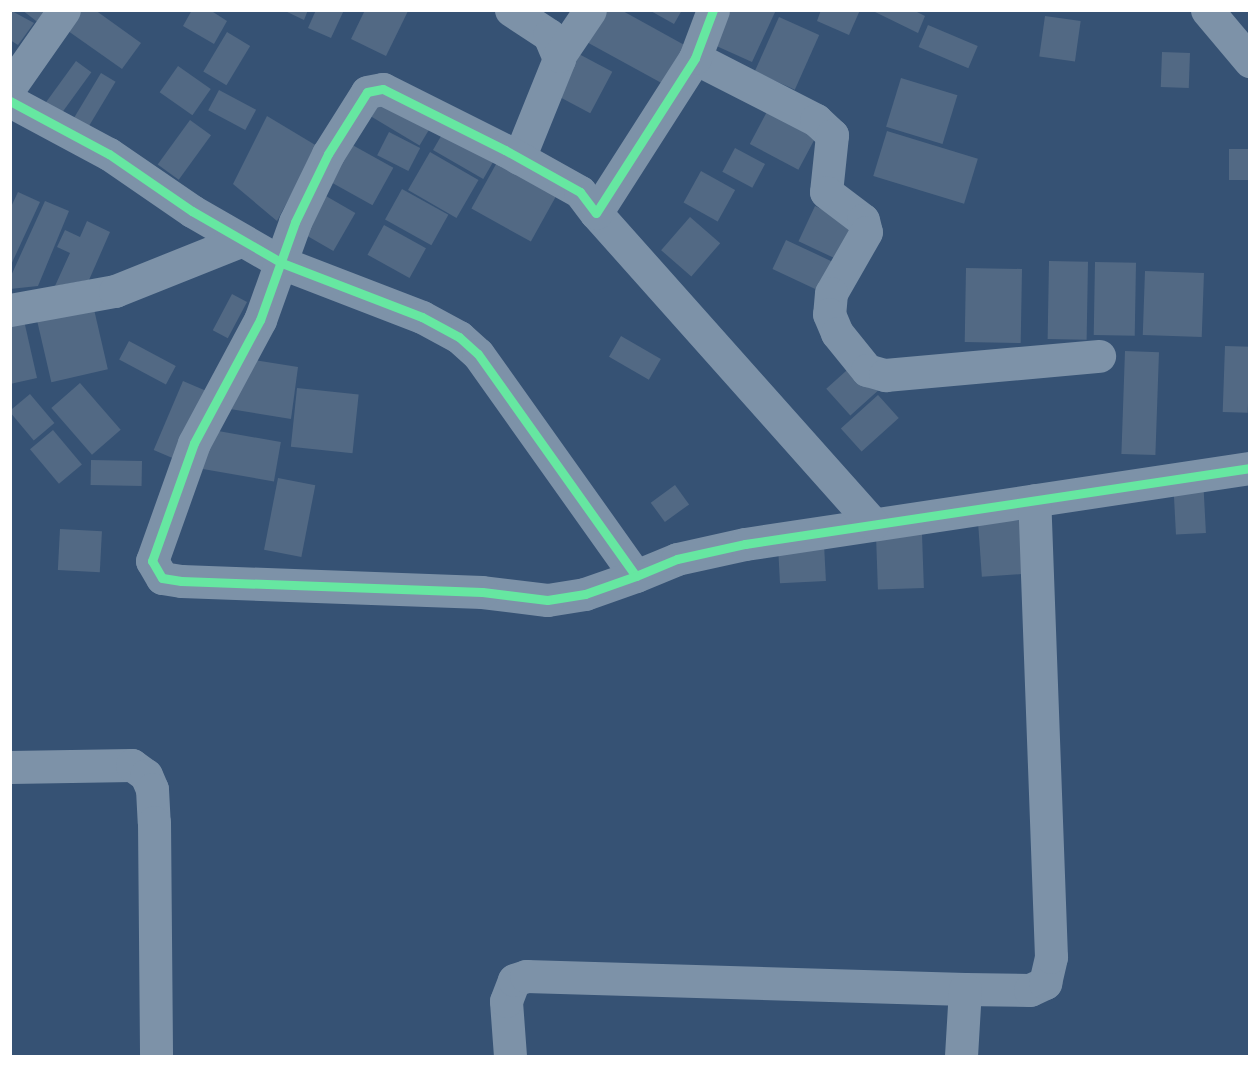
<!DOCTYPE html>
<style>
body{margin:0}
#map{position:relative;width:1260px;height:1067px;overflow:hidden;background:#365274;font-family:Lato,sans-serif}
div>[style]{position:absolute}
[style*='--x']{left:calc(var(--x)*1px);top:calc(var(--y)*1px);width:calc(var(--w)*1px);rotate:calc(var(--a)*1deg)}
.building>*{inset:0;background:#526984;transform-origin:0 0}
.minor>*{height:33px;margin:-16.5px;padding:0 16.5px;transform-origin:16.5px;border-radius:16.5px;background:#7d92a8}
.cycleway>*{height:9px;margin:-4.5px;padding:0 4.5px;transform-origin:4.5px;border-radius:4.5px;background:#66e7a1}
span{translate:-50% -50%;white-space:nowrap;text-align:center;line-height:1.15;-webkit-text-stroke:6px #1b4f8f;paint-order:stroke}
.frame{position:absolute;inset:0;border:12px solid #fff;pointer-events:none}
</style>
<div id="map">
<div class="building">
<i style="clip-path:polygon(10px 10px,34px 23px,18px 45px,10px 40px)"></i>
<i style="clip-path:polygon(22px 10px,50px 10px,40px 24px)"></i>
<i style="clip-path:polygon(72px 10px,95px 10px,141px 43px,122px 69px,61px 26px)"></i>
<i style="clip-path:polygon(192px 10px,210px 10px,227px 21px,214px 44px,183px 26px)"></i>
<i style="clip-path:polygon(283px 10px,308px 10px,304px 20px)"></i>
<i style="clip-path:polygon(316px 10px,344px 10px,331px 38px,308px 28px)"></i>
<i style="clip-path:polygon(365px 10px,408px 11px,386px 56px,351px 39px)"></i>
<i style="clip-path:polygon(599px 10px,621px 10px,688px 47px,667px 86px,583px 40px)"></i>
<i style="clip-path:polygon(649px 10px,682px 10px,674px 24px)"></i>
<i style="clip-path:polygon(727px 10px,776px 10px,752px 62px,712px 44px)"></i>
<i style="clip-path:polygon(821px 10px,860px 10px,849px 35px,817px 21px)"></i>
<i style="clip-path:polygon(871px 10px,913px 10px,925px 16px,918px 33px)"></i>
<i style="left:1045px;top:16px;width:36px;height:41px;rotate:8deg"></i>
<i style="left:779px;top:17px;width:44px;height:60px;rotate:24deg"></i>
<i style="left:928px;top:25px;width:54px;height:24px;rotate:23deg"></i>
<i style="left:227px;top:32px;width:27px;height:46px;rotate:31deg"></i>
<i style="left:1162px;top:52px;width:28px;height:35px;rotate:2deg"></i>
<i style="left:577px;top:53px;width:40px;height:47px;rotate:28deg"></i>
<i style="left:76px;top:61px;width:19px;height:55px;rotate:36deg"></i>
<i style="left:178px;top:66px;width:40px;height:32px;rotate:35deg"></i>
<i style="left:101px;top:73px;width:17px;height:59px;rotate:31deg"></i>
<i style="left:901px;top:78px;width:59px;height:51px;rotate:17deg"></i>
<i style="left:219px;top:90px;width:42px;height:23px;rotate:28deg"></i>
<i style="left:387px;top:91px;width:56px;height:30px;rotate:31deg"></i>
<i style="left:770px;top:106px;width:55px;height:43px;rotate:28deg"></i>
<i style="clip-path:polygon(267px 116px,317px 146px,277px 221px,233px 184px)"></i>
<i style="left:190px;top:120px;width:26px;height:55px;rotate:36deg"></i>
<i style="left:448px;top:124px;width:58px;height:30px;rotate:30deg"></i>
<i style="left:887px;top:131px;width:95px;height:47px;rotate:17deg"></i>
<i style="left:389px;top:132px;width:35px;height:26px;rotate:27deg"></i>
<i style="left:347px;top:142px;width:53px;height:43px;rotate:29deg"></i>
<i style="left:735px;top:148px;width:34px;height:27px;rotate:28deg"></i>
<i style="left:1229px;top:149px;width:21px;height:31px"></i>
<i style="left:430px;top:152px;width:56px;height:44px;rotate:30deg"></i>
<i style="left:500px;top:157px;width:68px;height:59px;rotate:29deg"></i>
<i style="left:701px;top:171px;width:39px;height:36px;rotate:29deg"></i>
<i style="left:402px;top:189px;width:53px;height:35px;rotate:29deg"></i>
<i style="clip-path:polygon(18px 192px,40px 202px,10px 267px,10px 209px)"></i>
<i style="left:319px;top:192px;width:42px;height:44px;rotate:30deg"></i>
<i style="clip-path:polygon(45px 201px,69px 211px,38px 286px,10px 289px,10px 278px)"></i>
<i style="left:815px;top:206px;width:43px;height:39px;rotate:25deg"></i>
<i style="left:690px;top:217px;width:40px;height:44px;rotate:41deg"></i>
<i style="clip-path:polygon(87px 221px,110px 232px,89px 280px,55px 286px,70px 253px,57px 247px,65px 230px,80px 237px)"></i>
<i style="left:384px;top:225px;width:48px;height:34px;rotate:29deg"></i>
<i style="left:786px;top:240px;width:53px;height:32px;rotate:25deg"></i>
<i style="left:1049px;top:261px;width:39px;height:78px;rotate:1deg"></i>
<i style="left:1095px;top:262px;width:41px;height:73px;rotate:1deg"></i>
<i style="left:966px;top:268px;width:56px;height:74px;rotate:1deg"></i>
<i style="left:1145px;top:271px;width:59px;height:64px;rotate:2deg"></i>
<i style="left:232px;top:294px;width:17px;height:41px;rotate:28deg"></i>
<i style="left:93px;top:305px;width:66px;height:58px;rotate:77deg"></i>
<i style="clip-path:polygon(23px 316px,37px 378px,10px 384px,10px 319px)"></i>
<i style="left:621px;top:336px;width:46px;height:24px;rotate:30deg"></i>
<i style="left:129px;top:341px;width:53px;height:21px;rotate:28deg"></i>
<i style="left:1225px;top:346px;width:25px;height:66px;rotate:2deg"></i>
<i style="left:1125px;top:351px;width:34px;height:103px;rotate:2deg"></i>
<i style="clip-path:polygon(248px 359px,298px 367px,291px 419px,224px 408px)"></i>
<i style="left:856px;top:362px;width:36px;height:40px;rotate:48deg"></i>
<i style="left:183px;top:381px;width:28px;height:75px;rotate:23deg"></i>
<i style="left:80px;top:383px;width:62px;height:38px;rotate:49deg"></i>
<i style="left:297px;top:388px;width:62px;height:59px;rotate:6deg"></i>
<i style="left:30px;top:394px;width:38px;height:27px;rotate:50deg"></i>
<i style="left:878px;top:395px;width:31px;height:50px;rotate:48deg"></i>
<i style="left:207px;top:429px;width:75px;height:40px;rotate:10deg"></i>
<i style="left:53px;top:430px;width:45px;height:30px;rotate:50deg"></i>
<i style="left:91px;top:460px;width:51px;height:25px;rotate:1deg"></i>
<i style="left:1203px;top:477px;width:56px;height:30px;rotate:87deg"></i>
<i style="left:278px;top:478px;width:38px;height:73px;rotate:11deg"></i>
<i style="left:675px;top:485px;width:24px;height:30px;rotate:54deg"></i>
<i style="left:1021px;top:520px;width:54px;height:43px;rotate:86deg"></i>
<i style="left:60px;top:529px;width:42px;height:41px;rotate:3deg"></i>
<i style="left:922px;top:534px;width:54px;height:46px;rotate:88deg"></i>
<i style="left:824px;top:544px;width:37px;height:46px;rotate:87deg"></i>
</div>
<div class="minor">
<i style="--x:511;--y:10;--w:45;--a:33.3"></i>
<i style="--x:549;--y:35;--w:26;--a:67"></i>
<i style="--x:559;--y:59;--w:107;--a:112"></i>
<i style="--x:1207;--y:10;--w:67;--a:49.9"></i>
<i style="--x:559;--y:56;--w:55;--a:-56"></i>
<i style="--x:695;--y:58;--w:136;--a:27.1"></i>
<i style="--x:816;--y:120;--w:22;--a:43"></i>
<i style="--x:832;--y:135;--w:57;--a:96"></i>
<i style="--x:826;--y:192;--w:46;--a:37.1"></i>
<i style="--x:863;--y:220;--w:12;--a:76"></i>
<i style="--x:866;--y:232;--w:70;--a:119.8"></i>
<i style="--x:831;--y:293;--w:21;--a:95"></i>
<i style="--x:829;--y:314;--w:21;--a:67"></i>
<i style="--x:837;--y:333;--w:48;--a:51"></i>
<i style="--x:867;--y:370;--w:19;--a:16"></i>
<i style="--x:885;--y:375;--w:215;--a:-5.1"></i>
<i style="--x:10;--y:87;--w:94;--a:-55"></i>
<i style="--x:10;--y:101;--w:112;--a:28.2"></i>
<i style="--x:109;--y:154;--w:101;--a:34.5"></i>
<i style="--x:192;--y:211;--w:104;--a:30"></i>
<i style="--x:282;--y:263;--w:150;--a:21.1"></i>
<i style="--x:422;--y:317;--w:42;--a:28.4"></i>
<i style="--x:459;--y:337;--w:25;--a:42"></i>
<i style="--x:478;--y:354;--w:272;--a:54.6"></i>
<i style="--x:636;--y:576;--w:44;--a:-22.5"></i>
<i style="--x:677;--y:559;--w:70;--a:-12.4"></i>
<i style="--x:745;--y:544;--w:511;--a:-8.56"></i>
<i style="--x:596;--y:213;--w:416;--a:48.3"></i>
<i style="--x:10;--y:310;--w:107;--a:-10.3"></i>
<i style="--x:115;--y:291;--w:135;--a:-21.8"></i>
<i style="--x:636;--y:576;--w:54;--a:160.6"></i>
<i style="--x:585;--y:594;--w:38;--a:171"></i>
<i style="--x:547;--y:600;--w:65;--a:-173"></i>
<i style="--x:482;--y:592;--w:301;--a:-177.9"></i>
<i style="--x:181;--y:581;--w:19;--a:-171"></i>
<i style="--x:162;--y:578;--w:20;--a:-120"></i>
<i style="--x:152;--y:561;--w:125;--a:-70.4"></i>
<i style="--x:194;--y:443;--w:140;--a:-61.8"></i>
<i style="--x:260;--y:320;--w:104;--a:-70.3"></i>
<i style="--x:295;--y:222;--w:76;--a:-64.1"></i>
<i style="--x:328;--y:154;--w:73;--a:-57.8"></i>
<i style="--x:367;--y:92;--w:16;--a:-11"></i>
<i style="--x:383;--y:89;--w:136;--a:26.6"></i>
<i style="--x:505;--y:150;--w:86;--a:29.2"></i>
<i style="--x:580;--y:192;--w:26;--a:53"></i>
<i style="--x:596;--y:213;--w:184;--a:-57.4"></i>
<i style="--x:695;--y:58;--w:51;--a:-69.4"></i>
<i style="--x:10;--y:767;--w:122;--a:-0.9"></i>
<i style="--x:132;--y:765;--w:17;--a:36"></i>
<i style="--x:146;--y:775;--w:15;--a:67"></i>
<i style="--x:152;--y:789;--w:33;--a:87"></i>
<i style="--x:154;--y:822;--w:234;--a:89.5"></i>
<i style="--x:510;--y:1056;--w:55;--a:-94.2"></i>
<i style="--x:506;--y:1001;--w:22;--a:-69"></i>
<i style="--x:514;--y:980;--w:13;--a:-18"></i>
<i style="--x:526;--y:976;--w:439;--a:1.7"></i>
<i style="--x:965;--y:989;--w:65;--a:0.9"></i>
<i style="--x:1030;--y:990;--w:17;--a:-25"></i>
<i style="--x:1045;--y:983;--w:27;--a:-77"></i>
<i style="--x:1051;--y:957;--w:457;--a:-92.1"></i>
<i style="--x:961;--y:1056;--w:67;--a:-86.6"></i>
</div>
<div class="cycleway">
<i style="--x:10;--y:101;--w:112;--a:28.2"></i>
<i style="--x:109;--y:154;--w:101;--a:34.5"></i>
<i style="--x:192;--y:211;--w:104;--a:30"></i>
<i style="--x:282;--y:263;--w:150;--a:21.1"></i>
<i style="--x:422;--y:317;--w:42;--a:28.4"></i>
<i style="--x:459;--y:337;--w:25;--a:42"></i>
<i style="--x:478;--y:354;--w:272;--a:54.6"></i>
<i style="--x:636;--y:576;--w:44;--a:-22.5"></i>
<i style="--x:677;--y:559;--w:70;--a:-12.4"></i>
<i style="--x:745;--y:544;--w:511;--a:-8.56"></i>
<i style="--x:636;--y:576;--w:54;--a:160.6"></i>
<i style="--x:585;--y:594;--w:38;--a:171"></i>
<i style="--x:547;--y:600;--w:65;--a:-173"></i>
<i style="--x:482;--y:592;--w:301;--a:-177.9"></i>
<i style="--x:181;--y:581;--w:19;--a:-171"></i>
<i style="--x:162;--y:578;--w:20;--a:-120"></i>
<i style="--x:152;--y:561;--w:125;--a:-70.4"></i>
<i style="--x:194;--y:443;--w:140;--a:-61.8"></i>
<i style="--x:260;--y:320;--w:104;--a:-70.3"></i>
<i style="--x:295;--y:222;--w:76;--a:-64.1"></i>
<i style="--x:328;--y:154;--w:73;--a:-57.8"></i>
<i style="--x:367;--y:92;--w:16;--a:-11"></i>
<i style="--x:383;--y:89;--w:136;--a:26.6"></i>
<i style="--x:505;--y:150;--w:86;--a:29.2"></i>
<i style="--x:580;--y:192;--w:26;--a:53"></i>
<i style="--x:596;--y:213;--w:184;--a:-57.4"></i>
<i style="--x:695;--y:58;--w:51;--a:-69.4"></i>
</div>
<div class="frame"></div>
</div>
